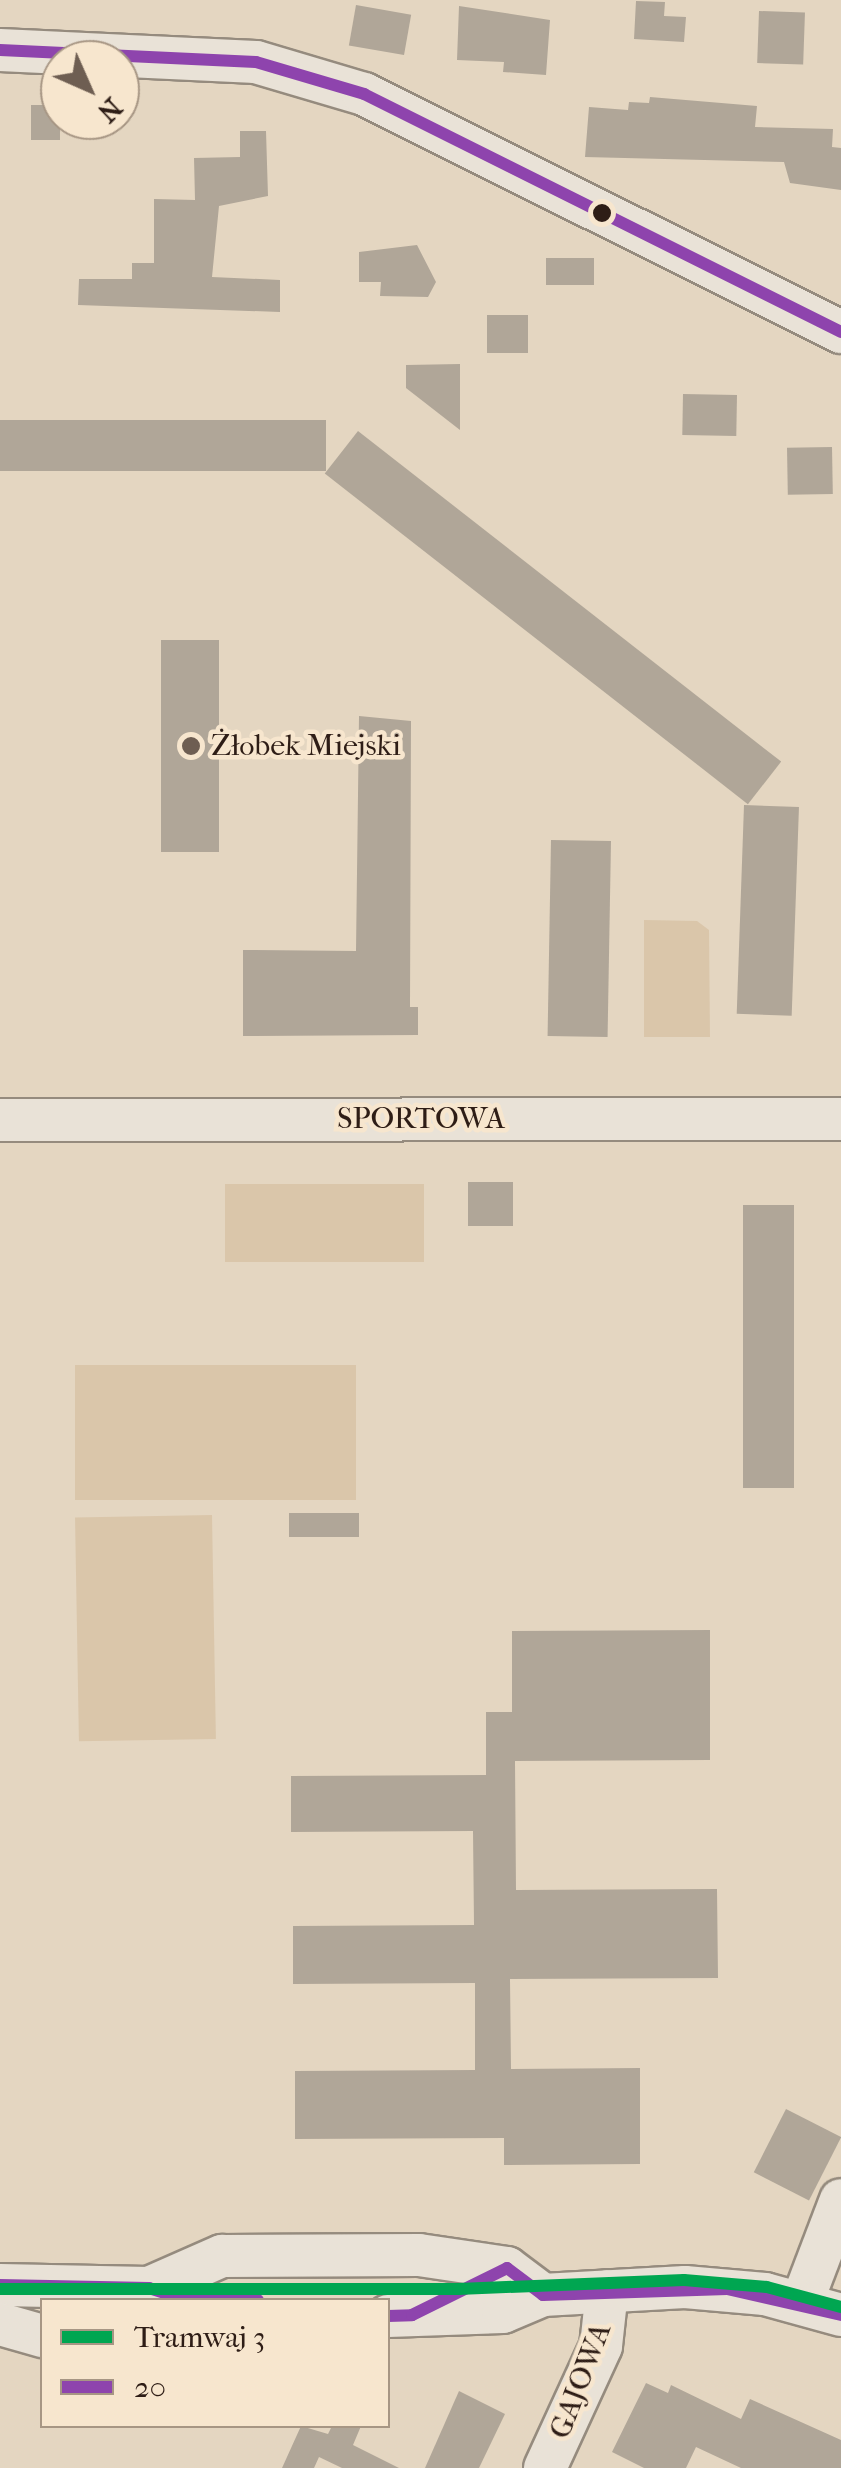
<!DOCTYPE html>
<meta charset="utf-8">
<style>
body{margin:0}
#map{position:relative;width:841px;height:2468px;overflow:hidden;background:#e4d6c1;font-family:"IM FELL French Canon",serif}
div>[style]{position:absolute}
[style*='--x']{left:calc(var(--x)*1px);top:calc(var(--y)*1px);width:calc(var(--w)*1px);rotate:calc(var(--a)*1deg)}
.green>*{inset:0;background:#dac6aa;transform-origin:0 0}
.building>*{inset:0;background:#b0a698;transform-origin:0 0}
.roads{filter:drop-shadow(2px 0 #958b7e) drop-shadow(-2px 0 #958b7e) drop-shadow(0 2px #958b7e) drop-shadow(0 -2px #958b7e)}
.minor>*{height:42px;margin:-21px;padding:0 21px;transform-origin:21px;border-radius:21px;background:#e9e2d7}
.bus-1>*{height:12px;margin:-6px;padding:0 6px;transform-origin:6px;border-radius:6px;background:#8e44ad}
.tram-1>*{height:12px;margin:-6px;padding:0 6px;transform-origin:6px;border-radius:6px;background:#00a651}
.dots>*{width:28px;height:28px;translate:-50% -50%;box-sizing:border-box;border:5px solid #f7e6ce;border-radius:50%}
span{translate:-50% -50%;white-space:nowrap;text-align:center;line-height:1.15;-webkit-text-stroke:9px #f7e6ce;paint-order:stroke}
.poi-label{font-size:30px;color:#2e1d16}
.left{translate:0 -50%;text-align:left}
.street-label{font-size:30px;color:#2e1d16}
.legend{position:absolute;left:40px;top:2298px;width:350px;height:130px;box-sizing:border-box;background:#f7e6ce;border:2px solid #a79684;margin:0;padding:12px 18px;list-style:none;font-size:30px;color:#2e1d16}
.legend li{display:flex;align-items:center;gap:20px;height:50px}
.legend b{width:50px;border:2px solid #a79684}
.north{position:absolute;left:40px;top:40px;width:100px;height:100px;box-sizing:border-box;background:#f7e6ce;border:2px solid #a79684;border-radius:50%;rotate:135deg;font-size:28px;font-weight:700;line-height:40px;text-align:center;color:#2e1d16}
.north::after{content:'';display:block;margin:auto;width:35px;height:45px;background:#6e5e52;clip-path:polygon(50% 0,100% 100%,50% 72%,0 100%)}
</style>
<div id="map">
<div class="green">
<i style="clip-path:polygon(644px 920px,697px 921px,709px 930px,710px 1037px,644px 1037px)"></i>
<i style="left:225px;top:1184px;width:199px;height:78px"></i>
<i style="left:75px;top:1365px;width:281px;height:135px"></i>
<i style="left:212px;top:1515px;width:224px;height:137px;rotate:89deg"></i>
</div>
<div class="building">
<i style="clip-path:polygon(636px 1px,665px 2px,664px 16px,686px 17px,684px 42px,634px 39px)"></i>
<i style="left:356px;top:5px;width:56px;height:41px;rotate:10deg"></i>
<i style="clip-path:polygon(459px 6px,550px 20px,546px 75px,503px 72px,504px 62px,457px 60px)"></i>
<i style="left:759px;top:11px;width:46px;height:52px;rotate:2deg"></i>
<i style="clip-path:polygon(650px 97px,757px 106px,755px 127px,833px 129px,832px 147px,841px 148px,841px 190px,790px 183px,784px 162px,585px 157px,589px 107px,628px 110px,629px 102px,649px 103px)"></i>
<i style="left:31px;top:105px;width:29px;height:35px"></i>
<i style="clip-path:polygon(240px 131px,266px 131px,268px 196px,219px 206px,212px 277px,280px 280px,280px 312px,78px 305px,79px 279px,132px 279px,132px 263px,154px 263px,154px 199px,195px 200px,194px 158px,240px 157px)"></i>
<i style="clip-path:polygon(417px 245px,436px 282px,428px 297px,380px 296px,381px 282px,359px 282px,359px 252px)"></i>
<i style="left:594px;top:258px;width:27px;height:48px;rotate:90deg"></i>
<i style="left:528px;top:315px;width:38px;height:41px;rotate:90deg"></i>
<i style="clip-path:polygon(460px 364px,460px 430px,406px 388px,406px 365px)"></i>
<i style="left:683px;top:394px;width:54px;height:41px;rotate:1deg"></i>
<i style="left:0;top:420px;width:326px;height:51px"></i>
<i style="left:358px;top:431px;width:537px;height:54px;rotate:38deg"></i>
<i style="left:832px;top:447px;width:47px;height:45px;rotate:89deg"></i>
<i style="left:219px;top:640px;width:212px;height:58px;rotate:90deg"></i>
<i style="clip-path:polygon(359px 716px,411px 721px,410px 1007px,418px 1007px,418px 1035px,243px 1036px,243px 950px,356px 951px)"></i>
<i style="left:744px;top:805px;width:55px;height:209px;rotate:2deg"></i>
<i style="left:551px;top:840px;width:60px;height:196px;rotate:1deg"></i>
<i style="left:468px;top:1182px;width:45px;height:44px"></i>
<i style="left:743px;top:1205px;width:51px;height:283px"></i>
<i style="left:289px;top:1513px;width:70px;height:24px"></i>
<i style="clip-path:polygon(710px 1630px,710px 1760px,515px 1761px,516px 1890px,717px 1889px,718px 1978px,510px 1979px,511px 2069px,640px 2068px,640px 2164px,504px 2165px,504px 2138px,295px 2139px,295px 2071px,475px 2070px,475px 1983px,293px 1984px,293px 1926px,474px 1925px,473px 1831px,291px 1832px,291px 1776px,486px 1775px,486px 1712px,512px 1712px,512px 1631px)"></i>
<i style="left:786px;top:2109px;width:62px;height:71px;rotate:27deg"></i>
<i style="clip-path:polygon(646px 2383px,668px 2393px,671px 2385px,741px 2419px,750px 2399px,841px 2440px,841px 2468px,741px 2468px,696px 2447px,686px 2468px,644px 2468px,612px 2452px)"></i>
<i style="clip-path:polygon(459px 2391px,505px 2414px,479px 2468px,425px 2468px)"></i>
<i style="clip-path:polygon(301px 2426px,328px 2434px,332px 2426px,361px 2426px,353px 2445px,399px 2468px,342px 2468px,319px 2457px,314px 2468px,282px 2468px)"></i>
</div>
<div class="roads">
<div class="minor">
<i style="--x:0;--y:50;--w:256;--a:2.7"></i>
<i style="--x:256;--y:62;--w:113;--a:16.5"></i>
<i style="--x:364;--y:94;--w:533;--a:26.52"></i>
<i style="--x:0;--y:1120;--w:841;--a:-0.07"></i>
<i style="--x:0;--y:2285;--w:149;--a:1.2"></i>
<i style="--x:149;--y:2288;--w:80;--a:-23.7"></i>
<i style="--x:222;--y:2256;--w:197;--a:-0.3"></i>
<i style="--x:419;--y:2255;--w:89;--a:8.4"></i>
<i style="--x:507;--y:2268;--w:45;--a:36.9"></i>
<i style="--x:802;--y:2302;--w:109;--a:-69.1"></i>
<i style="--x:388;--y:2316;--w:115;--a:-2"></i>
<i style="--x:503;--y:2312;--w:43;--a:-23"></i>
<i style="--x:543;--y:2295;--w:142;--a:-3.2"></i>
<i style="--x:685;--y:2287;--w:80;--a:5"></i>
<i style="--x:765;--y:2294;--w:79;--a:15.4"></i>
<i style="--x:0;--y:2324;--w:44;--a:15.9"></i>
<i style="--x:545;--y:2468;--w:134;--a:-65.3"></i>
<i style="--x:601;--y:2346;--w:55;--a:-83.8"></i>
</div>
</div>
<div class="bus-1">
<i style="--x:0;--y:50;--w:256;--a:2.7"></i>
<i style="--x:256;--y:62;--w:113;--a:16.5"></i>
<i style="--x:364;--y:94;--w:533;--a:26.52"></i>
<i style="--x:0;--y:2285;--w:149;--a:1.2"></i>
<i style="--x:149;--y:2288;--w:32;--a:18"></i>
<i style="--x:179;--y:2298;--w:79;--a:1.5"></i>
<i style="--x:388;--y:2316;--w:24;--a:-2"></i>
<i style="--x:412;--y:2315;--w:106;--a:-26.3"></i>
<i style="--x:507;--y:2268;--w:45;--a:36.9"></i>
<i style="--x:543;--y:2295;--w:184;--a:-1.9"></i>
<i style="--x:727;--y:2289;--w:117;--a:12.8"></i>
</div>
<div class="tram-1">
<i style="--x:0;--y:2289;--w:458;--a:0"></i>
<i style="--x:458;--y:2289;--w:226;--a:-2.3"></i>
<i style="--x:684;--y:2280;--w:83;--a:4.8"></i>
<i style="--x:767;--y:2287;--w:77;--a:15.1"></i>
</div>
<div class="dots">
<i style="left:602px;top:213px;background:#2e1d16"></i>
<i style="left:191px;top:746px;background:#6e5e52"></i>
</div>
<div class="poi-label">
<span class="left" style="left:211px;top:746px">Żłobek Miejski</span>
</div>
<div class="street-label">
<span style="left:421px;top:1119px">SPORTOWA</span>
<span style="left:581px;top:2381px;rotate:-69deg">GAJOWA</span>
</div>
<ul class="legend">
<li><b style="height:12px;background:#00a651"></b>Tramwaj 3</li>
<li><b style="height:12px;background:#8e44ad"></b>20</li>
</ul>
<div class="north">N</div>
</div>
